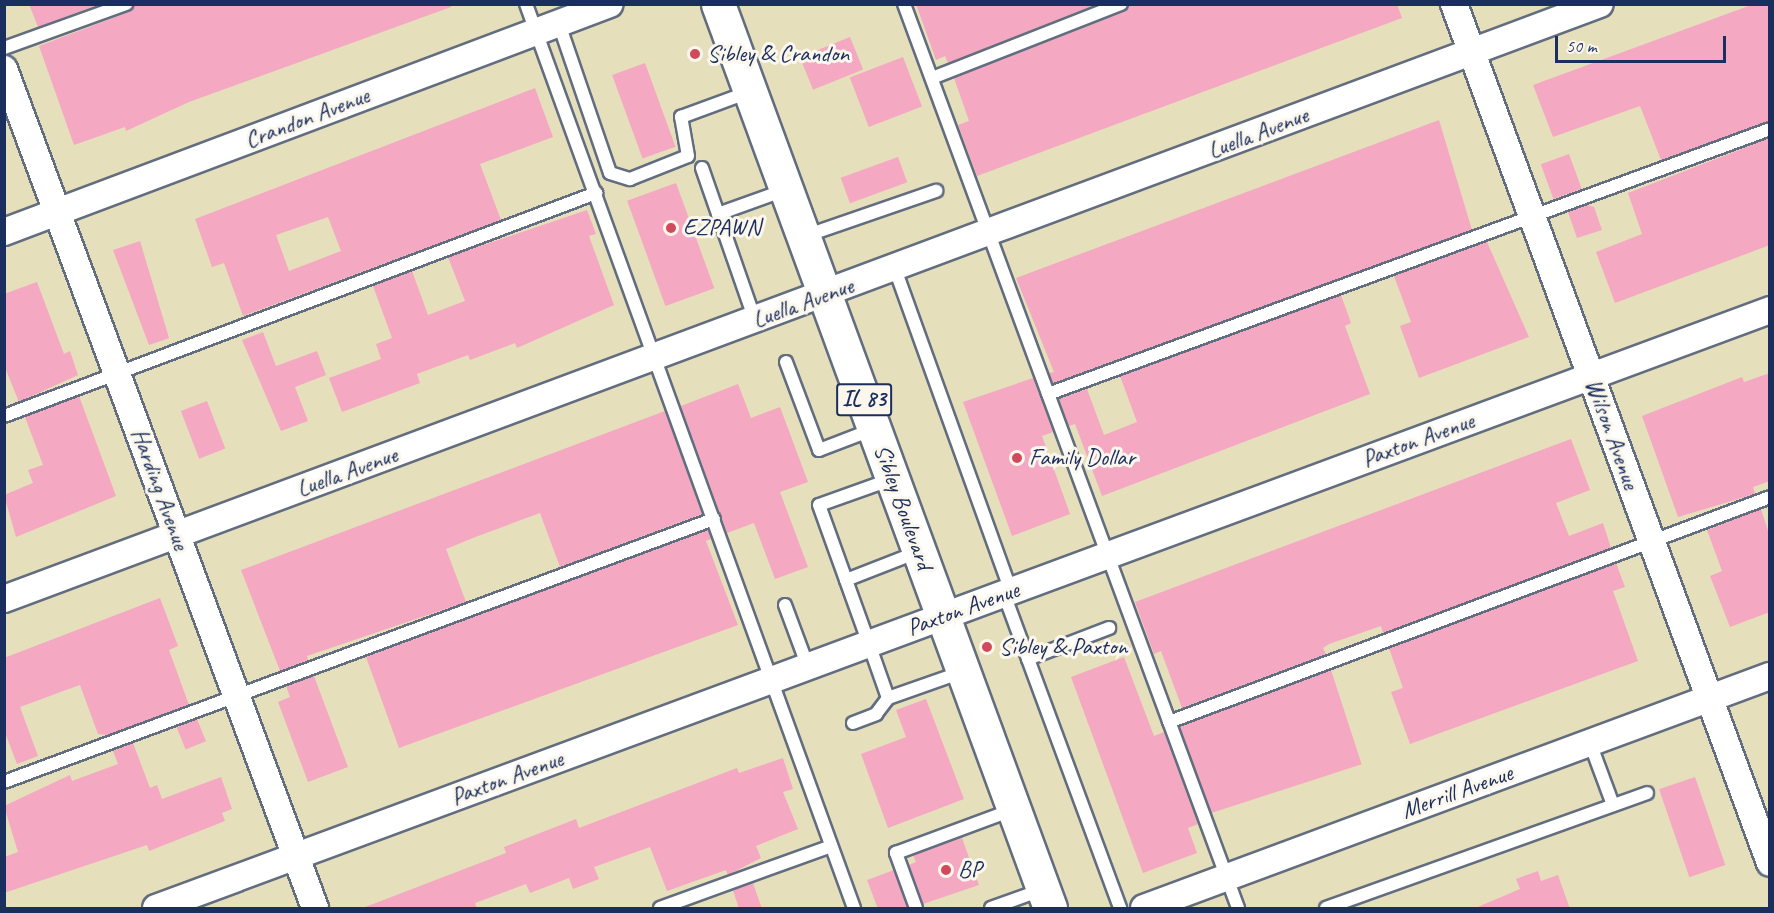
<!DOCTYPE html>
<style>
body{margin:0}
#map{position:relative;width:1774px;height:913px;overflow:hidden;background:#e6dfbb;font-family:Caveat,sans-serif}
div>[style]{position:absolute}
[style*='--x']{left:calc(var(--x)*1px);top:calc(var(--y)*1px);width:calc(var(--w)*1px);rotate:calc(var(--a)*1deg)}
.building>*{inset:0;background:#f4a8c2;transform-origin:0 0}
.roads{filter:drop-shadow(2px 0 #626d7f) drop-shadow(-2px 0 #626d7f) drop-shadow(0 2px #626d7f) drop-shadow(0 -2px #626d7f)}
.lane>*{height:12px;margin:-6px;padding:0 6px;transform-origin:6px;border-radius:6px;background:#fff}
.street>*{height:26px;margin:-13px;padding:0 13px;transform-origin:13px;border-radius:13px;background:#fff}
.primary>*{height:33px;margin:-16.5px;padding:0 16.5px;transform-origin:16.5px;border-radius:16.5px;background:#fff}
.dots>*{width:16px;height:16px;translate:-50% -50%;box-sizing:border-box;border:3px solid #fbf7ec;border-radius:50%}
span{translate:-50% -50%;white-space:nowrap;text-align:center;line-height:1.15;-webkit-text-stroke:6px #fbf7ec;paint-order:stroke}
.shield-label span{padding:2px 4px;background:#fbf7ec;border:2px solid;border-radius:4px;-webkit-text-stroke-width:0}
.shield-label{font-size:22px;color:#1b2f5e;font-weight:700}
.poi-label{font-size:24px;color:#1b2f5e}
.left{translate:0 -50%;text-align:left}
.street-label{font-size:24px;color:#1b2f5e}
.frame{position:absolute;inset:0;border:6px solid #1b2f5e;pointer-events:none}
.scale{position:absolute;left:1555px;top:36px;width:171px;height:27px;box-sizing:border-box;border:3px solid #1b2f5e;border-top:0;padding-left:8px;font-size:18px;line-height:21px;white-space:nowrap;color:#1b2f5e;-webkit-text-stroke:4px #fbf7ec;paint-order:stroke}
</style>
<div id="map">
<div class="building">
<i style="clip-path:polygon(29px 4px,100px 4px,38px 27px)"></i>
<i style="clip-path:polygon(134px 4px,451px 4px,451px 7px,189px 102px,126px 131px,125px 127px,74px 145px,39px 46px,129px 12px)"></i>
<i style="clip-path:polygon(916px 4px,1097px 4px,948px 63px,945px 56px,936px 60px)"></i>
<i style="clip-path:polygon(1129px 4px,1397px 4px,1402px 18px,977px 176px,958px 125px,969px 121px,954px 78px,1124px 12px)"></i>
<i style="clip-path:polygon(1754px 4px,1770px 4px,1770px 121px,1661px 160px,1640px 106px,1553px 137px,1533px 85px)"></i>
<i style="left:850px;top:37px;width:35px;height:54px;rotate:68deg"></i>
<i style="left:903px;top:57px;width:53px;height:57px;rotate:69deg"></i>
<i style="left:645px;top:63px;width:89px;height:35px;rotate:70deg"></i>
<i style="clip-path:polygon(evenodd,535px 88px,553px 137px,480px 164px,501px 220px,243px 316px,224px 263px,212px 267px,195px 219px,535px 88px,328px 217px,341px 251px,289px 271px,276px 235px,328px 217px)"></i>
<i style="clip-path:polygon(1439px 120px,1472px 230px,1053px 383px,1049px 373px,1054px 372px,1016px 278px)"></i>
<i style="clip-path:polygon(1770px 138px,1770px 245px,1615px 303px,1596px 252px,1642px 234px,1628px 193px)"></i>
<i style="left:1569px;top:154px;width:37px;height:30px;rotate:70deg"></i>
<i style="left:898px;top:157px;width:27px;height:61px;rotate:70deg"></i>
<i style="left:676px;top:183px;width:112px;height:52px;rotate:70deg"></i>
<i style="clip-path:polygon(1588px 205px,1594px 207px,1602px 230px,1577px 238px,1568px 212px)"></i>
<i style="clip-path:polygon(587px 210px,596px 234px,589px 236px,614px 305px,517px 348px,515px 343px,470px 360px,468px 355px,417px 374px,420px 383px,342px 412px,329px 378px,381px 359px,376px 344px,392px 338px,373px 286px,412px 271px,428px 315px,465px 301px,448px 257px)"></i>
<i style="clip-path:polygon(140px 241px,169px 338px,149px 345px,113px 250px)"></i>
<i style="clip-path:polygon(1487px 242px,1529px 337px,1419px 378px,1400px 326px,1411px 322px,1394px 276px)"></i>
<i style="clip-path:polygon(37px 282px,64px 354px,70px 351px,78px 375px,19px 402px,4px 365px,4px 294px)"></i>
<i style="clip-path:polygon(1341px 295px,1351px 323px,1345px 326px,1370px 394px,1102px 496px,1075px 424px,1069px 426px,1059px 399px,1087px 389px,1104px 435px,1137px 422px,1120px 376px)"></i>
<i style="clip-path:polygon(263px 332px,276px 366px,317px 351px,326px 375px,295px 387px,308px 421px,281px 431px,242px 340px)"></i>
<i style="clip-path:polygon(1770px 373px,1770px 481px,1753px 487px,1755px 494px,1678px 517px,1642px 416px,1742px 377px,1744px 382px)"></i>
<i style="clip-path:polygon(1033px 378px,1053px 432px,1042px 436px,1070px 514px,1012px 536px,963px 402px)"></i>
<i style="clip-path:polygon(738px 384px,751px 418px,780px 407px,808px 482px,780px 492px,808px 567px,775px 579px,754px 523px,727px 533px,681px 406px)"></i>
<i style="clip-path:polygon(79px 396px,116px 496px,16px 537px,4px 495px,33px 483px,28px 470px,43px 465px,25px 417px)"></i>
<i style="left:207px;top:401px;width:51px;height:28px;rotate:69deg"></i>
<i style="clip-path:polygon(665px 411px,702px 514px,560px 567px,540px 513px,478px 536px,446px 549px,466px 602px,307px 656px,308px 660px,280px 671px,241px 570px)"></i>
<i style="clip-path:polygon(1571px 439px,1590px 490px,1556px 503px,1569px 536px,1603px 523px,1611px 548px,1383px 633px,1381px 626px,1329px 644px,1323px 648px,1326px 654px,1182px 708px,1161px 651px,1154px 654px,1135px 602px)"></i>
<i style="clip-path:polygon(1761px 509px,1770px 537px,1770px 612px,1730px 627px,1710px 576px,1722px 571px,1707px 530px)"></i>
<i style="clip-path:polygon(708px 530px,711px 539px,706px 541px,738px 625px,399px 748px,366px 657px)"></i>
<i style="clip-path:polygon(1616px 563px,1625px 587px,1613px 591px,1638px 661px,1410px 744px,1391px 692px,1403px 688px,1389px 648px)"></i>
<i style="clip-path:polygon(160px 598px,178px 646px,169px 650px,189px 705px,107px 735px,98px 734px,80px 685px,66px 690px,20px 707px,38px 756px,17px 764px,4px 730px,4px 658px)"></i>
<i style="clip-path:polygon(1124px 657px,1154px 736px,1164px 732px,1198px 824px,1188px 828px,1197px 853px,1143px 873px,1071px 677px)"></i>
<i style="left:1331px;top:670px;width:99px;height:161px;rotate:72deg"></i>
<i style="clip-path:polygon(314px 676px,348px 767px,308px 782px,278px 702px,290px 697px,286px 686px)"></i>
<i style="clip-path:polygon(926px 699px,964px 799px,888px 828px,861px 754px,906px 737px,896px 710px)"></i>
<i style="left:197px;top:719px;width:24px;height:22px;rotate:68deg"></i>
<i style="clip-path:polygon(133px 743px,150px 788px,157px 785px,162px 799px,221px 777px,232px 809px,222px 813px,225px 821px,149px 851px,147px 845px,4px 893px,4px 857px,18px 852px,4px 806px,70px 775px,72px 781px,118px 764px,113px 751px)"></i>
<i style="clip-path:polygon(783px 758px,793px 789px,783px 792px,798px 829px,756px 846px,761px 858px,728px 875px,726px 870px,667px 891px,650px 847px,594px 867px,599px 879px,573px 889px,569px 878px,530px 893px,526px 884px,475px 903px,477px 909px,360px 909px,506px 853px,504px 847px,576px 819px,579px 828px,737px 768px,739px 773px)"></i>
<i style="left:1695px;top:777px;width:93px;height:38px;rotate:71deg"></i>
<i style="clip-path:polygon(962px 838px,979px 885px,923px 904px,909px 865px,916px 862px,913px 855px)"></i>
<i style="clip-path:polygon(894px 870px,907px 909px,878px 909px,867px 880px)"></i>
<i style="clip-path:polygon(1538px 871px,1541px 881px,1558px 875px,1570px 909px,1473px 909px,1520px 889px,1516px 879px)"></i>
<i style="clip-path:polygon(753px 883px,762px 909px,739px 909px,733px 890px)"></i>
</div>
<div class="roads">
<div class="lane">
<i style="--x:526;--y:4;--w:962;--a:70.06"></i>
<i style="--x:904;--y:4;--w:964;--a:69.72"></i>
<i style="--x:559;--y:24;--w:157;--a:71.1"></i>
<i style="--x:610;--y:173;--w:21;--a:17"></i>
<i style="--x:630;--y:179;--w:62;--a:-21.6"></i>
<i style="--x:688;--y:156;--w:40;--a:-100"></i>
<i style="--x:681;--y:117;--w:72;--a:-20.2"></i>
<i style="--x:4;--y:48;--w:130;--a:-19.8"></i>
<i style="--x:932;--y:78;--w:203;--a:-21.4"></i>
<i style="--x:702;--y:168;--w:161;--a:70.8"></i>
<i style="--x:718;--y:214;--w:71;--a:-19.7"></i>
<i style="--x:805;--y:236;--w:139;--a:-19"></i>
<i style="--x:895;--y:269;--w:342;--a:70.2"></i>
<i style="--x:786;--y:362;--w:94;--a:69.4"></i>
<i style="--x:819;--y:450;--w:59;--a:-20.9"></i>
<i style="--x:1048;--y:394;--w:769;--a:-20.15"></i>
<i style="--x:4;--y:416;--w:633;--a:-20.64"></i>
<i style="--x:892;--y:479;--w:77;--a:160.4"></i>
<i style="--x:819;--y:505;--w:148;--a:70.2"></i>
<i style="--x:869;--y:644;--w:57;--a:70.6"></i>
<i style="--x:888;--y:698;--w:78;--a:-19.4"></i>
<i style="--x:846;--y:580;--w:77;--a:-21.3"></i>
<i style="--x:1004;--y:594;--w:335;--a:69.7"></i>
<i style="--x:785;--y:605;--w:66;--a:69.6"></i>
<i style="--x:1028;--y:659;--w:87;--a:-20.9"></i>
<i style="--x:1169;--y:722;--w:642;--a:-20.52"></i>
<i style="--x:853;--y:723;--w:25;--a:-21"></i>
<i style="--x:876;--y:714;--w:20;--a:-53"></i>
<i style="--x:1590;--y:743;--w:66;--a:69.6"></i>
<i style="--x:4;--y:782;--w:757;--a:-20.33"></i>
<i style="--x:660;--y:908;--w:182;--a:-19.9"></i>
<i style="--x:916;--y:908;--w:59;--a:-110"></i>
<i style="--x:896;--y:853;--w:124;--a:-20.3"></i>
<i style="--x:991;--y:908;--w:53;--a:-19.8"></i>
<i style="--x:1326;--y:908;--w:341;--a:-19.7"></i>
</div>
<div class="street">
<i style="--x:1454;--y:4;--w:915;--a:69.8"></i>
<i style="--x:4;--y:69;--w:895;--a:69.66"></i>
<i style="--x:4;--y:232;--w:647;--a:-20.62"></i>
<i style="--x:4;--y:599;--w:1703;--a:-20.45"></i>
<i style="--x:156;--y:908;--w:1721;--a:-20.33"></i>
<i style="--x:1144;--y:908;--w:668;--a:-20.34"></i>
</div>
<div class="primary">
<i style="--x:718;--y:4;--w:963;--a:69.83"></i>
</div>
</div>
<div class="dots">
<i style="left:695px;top:54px;background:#d1495b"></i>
<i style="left:671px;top:228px;background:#d1495b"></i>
<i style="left:1017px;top:458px;background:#d1495b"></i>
<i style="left:987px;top:647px;background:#d1495b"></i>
<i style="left:946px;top:870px;background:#d1495b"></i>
</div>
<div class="shield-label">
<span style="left:864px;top:400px">IL 83</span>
</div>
<div class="poi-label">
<span class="left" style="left:707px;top:54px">Sibley &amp; Crandon</span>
<span class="left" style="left:683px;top:228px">EZPAWN</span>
<span class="left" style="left:1029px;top:458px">Family Dollar</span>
<span class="left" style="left:999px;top:647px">Sibley &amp; Paxton</span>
<span class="left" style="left:958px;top:870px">BP</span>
</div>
<div class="street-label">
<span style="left:307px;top:118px;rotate:-21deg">Crandon Avenue</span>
<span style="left:1258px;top:133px;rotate:-21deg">Luella Avenue</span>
<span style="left:803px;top:303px;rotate:-20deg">Luella Avenue</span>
<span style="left:1612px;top:434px;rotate:70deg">Wilson Avenue</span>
<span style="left:1418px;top:440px;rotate:-20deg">Paxton Avenue</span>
<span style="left:347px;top:472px;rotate:-20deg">Luella Avenue</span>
<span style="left:160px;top:489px;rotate:70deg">Harding Avenue</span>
<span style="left:903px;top:507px;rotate:70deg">Sibley Boulevard</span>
<span style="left:963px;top:609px;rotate:-20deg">Paxton Avenue</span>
<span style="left:507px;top:778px;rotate:-20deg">Paxton Avenue</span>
<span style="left:1457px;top:792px;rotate:-20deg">Merrill Avenue</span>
</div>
<div class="frame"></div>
<div class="scale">50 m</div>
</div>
